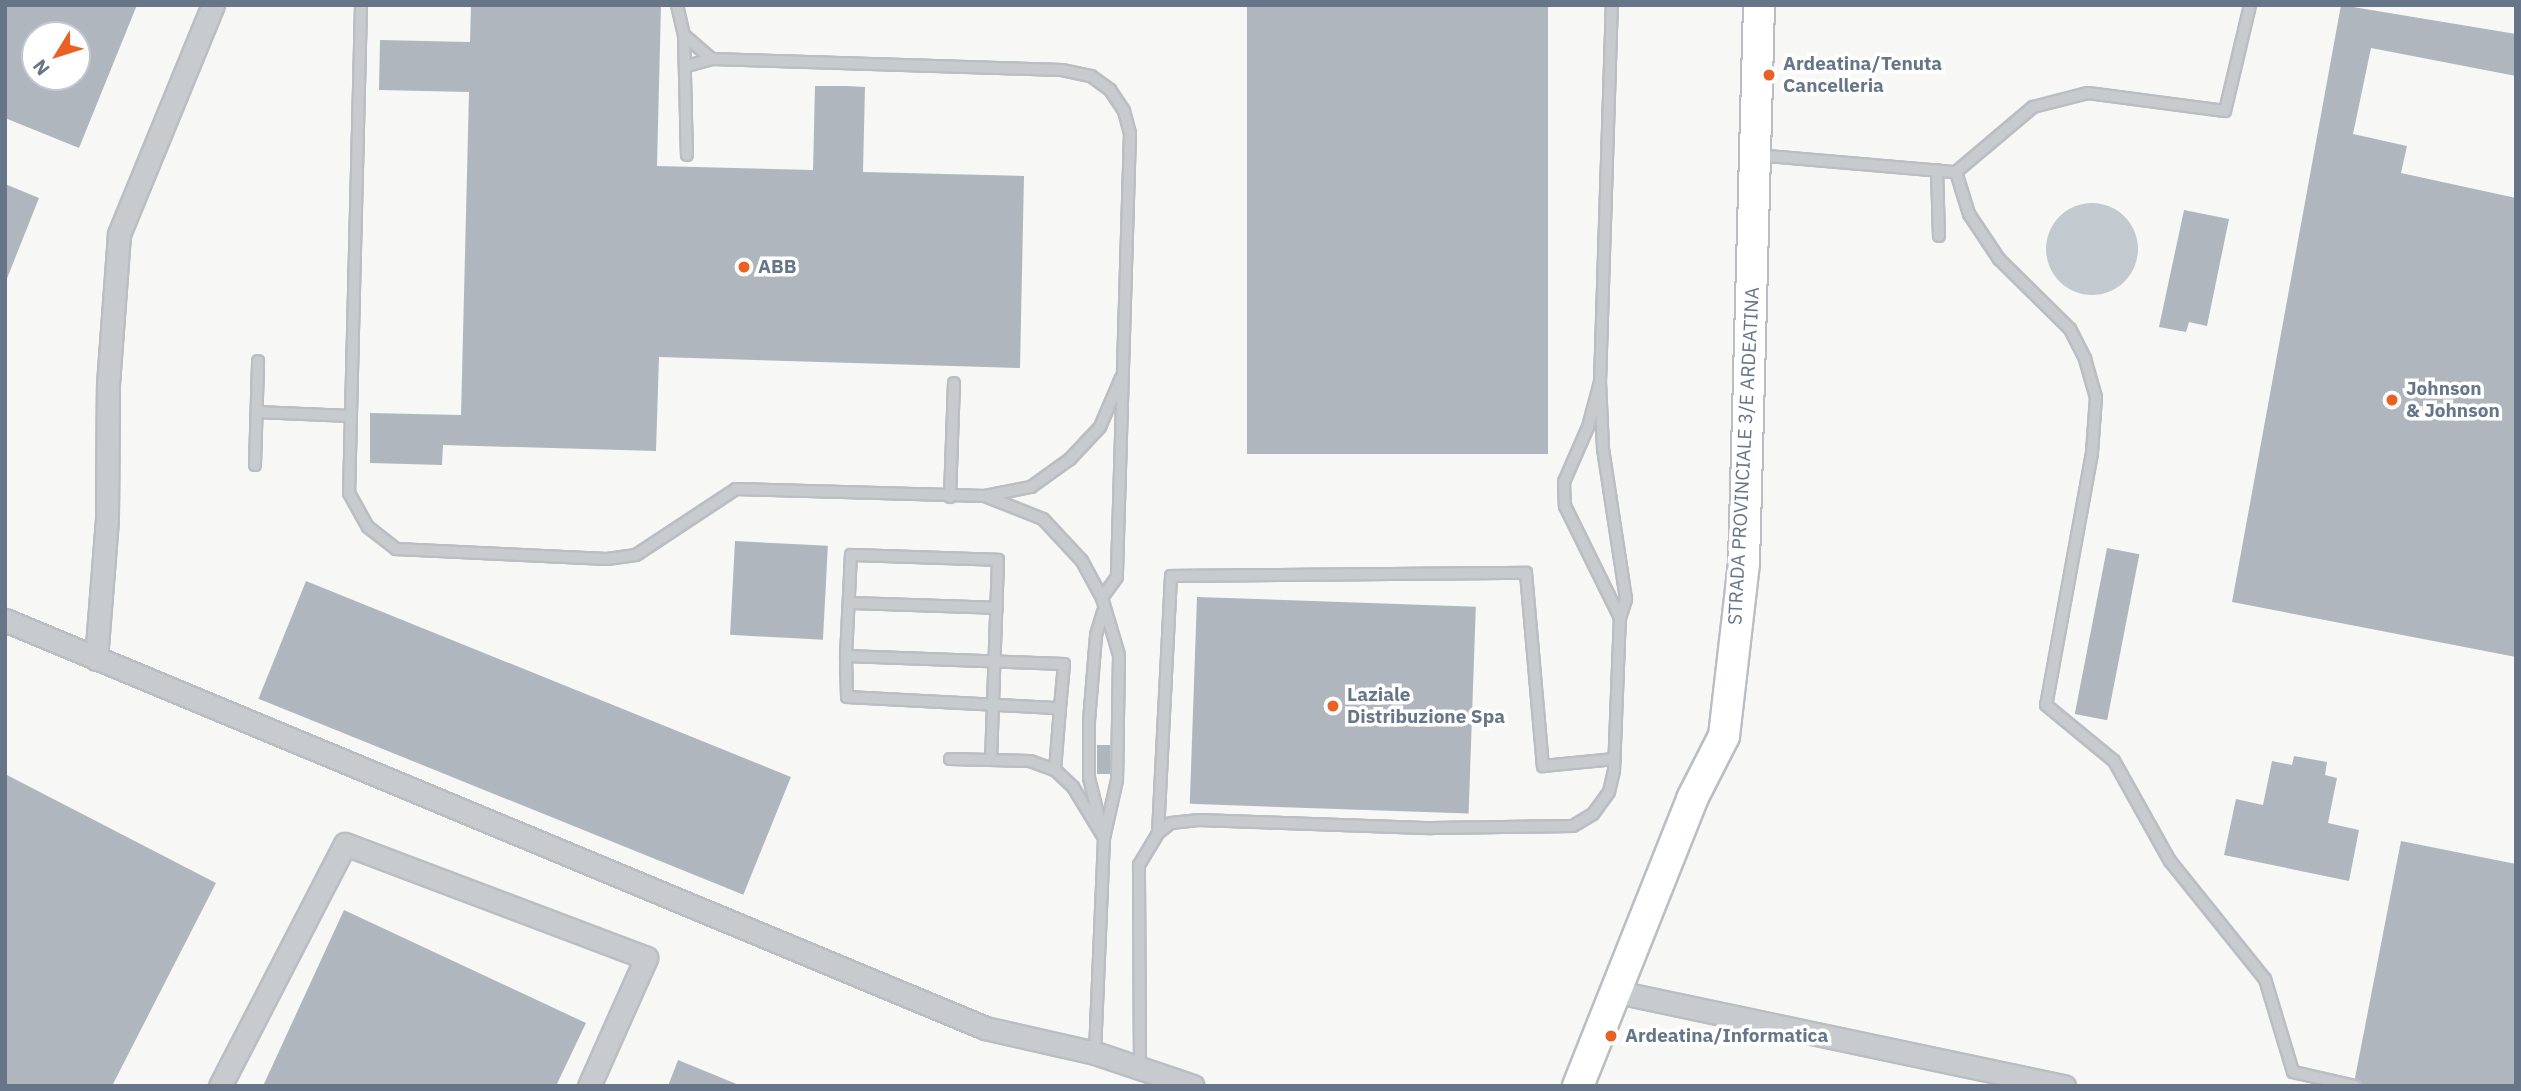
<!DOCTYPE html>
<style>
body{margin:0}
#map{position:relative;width:2521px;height:1091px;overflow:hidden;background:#f7f8f5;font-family:"IBM Plex Sans",sans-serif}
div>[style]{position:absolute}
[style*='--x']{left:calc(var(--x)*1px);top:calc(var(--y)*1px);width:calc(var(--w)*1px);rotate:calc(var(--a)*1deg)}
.water>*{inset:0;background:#c2cad0}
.round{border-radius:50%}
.building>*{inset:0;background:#b0b6bd;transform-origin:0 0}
.roads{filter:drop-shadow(2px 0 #babec3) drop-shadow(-2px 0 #babec3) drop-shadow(0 2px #babec3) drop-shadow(0 -2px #babec3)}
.service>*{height:10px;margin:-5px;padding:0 5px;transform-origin:5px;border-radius:5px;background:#c8cbce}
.minor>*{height:21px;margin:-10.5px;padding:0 10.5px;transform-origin:10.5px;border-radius:10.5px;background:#c8cbce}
.secondary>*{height:30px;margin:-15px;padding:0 15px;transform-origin:15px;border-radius:15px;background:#fff}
.dots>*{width:19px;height:19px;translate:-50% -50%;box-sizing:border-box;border:4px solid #fff;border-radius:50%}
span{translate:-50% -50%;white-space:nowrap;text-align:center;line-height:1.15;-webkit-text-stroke:7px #fff;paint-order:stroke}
.poi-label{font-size:19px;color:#667587;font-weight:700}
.left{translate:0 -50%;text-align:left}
.street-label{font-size:19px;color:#667587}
.frame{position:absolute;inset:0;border:7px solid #667587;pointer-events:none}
.north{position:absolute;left:21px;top:21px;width:70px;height:70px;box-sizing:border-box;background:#fff;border:2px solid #c2c8cf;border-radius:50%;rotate:232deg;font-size:19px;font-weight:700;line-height:28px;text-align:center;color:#667587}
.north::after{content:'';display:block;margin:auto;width:24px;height:32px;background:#e96223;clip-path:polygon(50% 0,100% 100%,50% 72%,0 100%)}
</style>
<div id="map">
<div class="water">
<i class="round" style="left:2046px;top:203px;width:92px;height:92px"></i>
</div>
<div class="building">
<i style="clip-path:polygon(evenodd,5px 5px,137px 5px,79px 148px,5px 118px,5px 5px,35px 35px,77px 35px,77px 77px,35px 77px,35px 35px)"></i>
<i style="clip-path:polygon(471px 5px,661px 5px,657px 166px,813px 170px,815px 86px,847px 86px,865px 87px,863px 172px,1024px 176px,1020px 368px,659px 357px,656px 451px,443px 445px,442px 465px,370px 463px,370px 413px,461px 415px,469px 92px,379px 90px,380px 40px,470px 42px)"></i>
<i style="left:1247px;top:5px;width:301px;height:449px"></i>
<i style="clip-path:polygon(2341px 5px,2516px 34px,2516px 76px,2371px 48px,2353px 134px,2407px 146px,2401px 173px,2516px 198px,2516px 657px,2232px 602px)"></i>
<i style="clip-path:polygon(5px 184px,39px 198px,6px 281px,5px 281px)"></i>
<i style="clip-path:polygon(2184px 210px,2229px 219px,2207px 326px,2189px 322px,2186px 332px,2159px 327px)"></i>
<i style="left:735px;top:541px;width:93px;height:94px;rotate:3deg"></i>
<i style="left:2107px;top:548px;width:33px;height:169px;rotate:11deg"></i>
<i style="left:306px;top:581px;width:523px;height:127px;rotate:22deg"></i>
<i style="left:1197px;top:597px;width:279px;height:207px;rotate:2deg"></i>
<i style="left:1097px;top:745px;width:13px;height:29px"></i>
<i style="clip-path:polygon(2294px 756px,2327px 762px,2325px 775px,2337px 778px,2328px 823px,2359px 830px,2349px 881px,2224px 855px,2236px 799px,2263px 805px,2272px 761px,2292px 765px)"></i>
<i style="clip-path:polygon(5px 774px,216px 883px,112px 1086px,5px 1086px)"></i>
<i style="clip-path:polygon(2401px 841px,2516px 864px,2516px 1086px,2363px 1086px,2355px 1078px)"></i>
<i style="clip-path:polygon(344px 910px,586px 1023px,556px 1086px,263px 1086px)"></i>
<i style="clip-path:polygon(678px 1060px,739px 1085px,739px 1086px,668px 1086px)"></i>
</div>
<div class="roads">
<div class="service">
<i style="--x:361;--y:5;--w:488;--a:91.4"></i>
<i style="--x:349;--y:493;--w:39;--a:61"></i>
<i style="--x:368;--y:527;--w:36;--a:38"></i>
<i style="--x:396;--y:549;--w:211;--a:2.7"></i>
<i style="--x:607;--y:559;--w:29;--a:-8"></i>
<i style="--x:636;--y:555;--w:120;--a:-33.4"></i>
<i style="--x:736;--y:489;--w:249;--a:1.6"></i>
<i style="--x:985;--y:496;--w:47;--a:-11.1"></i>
<i style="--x:1031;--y:487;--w:48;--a:-35.7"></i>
<i style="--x:1070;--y:459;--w:44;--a:-46.8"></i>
<i style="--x:1100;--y:427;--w:53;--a:-66.8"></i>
<i style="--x:677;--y:5;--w:31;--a:77"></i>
<i style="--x:684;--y:35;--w:37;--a:41"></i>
<i style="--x:712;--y:59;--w:350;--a:1.8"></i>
<i style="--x:1062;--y:70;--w:30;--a:12"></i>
<i style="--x:1091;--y:76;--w:24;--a:36"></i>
<i style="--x:1110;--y:90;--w:25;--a:56"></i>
<i style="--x:1124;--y:111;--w:23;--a:75"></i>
<i style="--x:1130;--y:133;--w:444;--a:91.7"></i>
<i style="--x:1117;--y:577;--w:26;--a:126"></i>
<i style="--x:1102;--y:598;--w:59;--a:73.4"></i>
<i style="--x:1119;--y:655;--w:125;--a:90.9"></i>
<i style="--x:1117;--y:780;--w:59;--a:102.6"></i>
<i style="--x:1104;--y:838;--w:62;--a:-104"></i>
<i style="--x:1089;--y:778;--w:57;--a:-90"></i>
<i style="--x:1089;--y:721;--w:86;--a:-85.3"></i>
<i style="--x:1096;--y:635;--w:24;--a:-73"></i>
<i style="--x:684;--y:35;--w:120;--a:88.6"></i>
<i style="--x:687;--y:66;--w:26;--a:-16"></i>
<i style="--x:1756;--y:155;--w:201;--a:4.9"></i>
<i style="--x:1956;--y:172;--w:44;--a:72.8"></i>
<i style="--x:1969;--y:214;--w:54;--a:56.3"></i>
<i style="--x:1999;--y:259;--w:100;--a:44.6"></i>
<i style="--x:2070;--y:329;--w:34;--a:63"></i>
<i style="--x:2085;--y:359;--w:40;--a:74"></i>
<i style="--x:2096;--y:397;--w:56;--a:94.1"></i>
<i style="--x:2092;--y:453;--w:256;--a:100.3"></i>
<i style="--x:2046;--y:705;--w:88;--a:39.5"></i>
<i style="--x:2114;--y:761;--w:115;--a:60.8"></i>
<i style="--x:2170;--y:861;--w:151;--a:51.2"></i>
<i style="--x:2265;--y:979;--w:97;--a:73.2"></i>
<i style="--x:2293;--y:1072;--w:64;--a:12.7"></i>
<i style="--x:1937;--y:170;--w:66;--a:88.3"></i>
<i style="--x:1956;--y:172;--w:101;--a:-40.2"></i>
<i style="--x:2033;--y:107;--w:57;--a:-14.3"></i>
<i style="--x:2088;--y:93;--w:138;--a:7.5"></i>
<i style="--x:2225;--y:111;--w:109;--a:-76.7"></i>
<i style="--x:1600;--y:382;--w:47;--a:104.9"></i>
<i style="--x:1588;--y:427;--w:60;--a:113.6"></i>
<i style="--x:1564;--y:482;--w:24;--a:88"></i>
<i style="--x:1565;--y:506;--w:125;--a:63.8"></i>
<i style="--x:1620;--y:618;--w:20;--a:-72"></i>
<i style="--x:1626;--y:599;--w:153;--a:-98.7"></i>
<i style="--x:1603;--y:448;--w:66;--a:-92.6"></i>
<i style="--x:1600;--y:382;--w:377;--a:-88.2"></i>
<i style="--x:257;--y:412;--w:93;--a:2.5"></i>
<i style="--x:255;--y:465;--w:104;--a:-88.3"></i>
<i style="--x:985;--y:496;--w:62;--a:21.6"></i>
<i style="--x:1043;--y:519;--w:57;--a:47.1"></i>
<i style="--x:1082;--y:561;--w:42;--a:61.6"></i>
<i style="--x:950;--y:497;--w:114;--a:-88"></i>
<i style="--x:849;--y:603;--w:148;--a:1.9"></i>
<i style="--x:846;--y:656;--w:101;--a:-87.2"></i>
<i style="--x:851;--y:555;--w:147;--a:1.9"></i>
<i style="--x:998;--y:560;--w:200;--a:92"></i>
<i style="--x:950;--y:759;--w:80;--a:1.4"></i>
<i style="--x:1030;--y:761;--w:27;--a:20"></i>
<i style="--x:1055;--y:770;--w:25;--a:43"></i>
<i style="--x:1073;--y:787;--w:60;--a:58.7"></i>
<i style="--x:1104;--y:838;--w:215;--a:92.4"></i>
<i style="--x:1055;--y:770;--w:62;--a:-85.4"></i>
<i style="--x:1060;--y:708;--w:44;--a:-84.8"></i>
<i style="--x:1064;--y:664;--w:218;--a:-177.9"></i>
<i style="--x:846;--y:656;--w:41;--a:88.6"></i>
<i style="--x:847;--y:697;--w:213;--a:3"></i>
<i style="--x:1158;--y:833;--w:257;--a:-87.1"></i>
<i style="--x:1171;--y:576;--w:355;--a:-0.5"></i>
<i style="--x:1526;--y:573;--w:194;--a:85"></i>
<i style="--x:1543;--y:766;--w:72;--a:-5.6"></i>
<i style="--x:1140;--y:1066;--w:201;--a:-90.3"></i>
<i style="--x:1139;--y:865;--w:37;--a:-59"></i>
<i style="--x:1158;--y:833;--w:16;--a:-38"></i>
<i style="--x:1171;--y:823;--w:28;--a:-6"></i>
<i style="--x:1199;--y:820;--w:233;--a:2"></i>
<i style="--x:1432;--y:828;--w:141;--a:-0.8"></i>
<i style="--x:1573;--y:826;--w:23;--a:-31"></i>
<i style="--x:1593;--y:814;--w:27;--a:-54"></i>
<i style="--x:1609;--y:792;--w:22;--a:-77"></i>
<i style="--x:1614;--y:771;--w:153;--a:-87.8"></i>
</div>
<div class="minor">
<i style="--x:5;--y:620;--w:1062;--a:22.6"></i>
<i style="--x:985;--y:1028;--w:113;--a:12.8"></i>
<i style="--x:1095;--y:1053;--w:103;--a:18.6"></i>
<i style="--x:96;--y:659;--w:141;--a:-85.5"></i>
<i style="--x:107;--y:518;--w:134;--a:-89.6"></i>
<i style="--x:108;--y:384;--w:150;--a:-85.8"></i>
<i style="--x:119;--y:234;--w:248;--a:-67.7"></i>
<i style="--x:1617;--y:992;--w:457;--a:11.9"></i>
<i style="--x:220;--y:1086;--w:272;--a:-62.7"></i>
<i style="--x:345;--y:844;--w:322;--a:20.7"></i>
<i style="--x:646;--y:958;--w:140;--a:114"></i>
</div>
<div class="secondary">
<i style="--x:1578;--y:1086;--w:309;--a:-68.3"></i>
<i style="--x:1692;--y:799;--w:71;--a:-63.1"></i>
<i style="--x:1724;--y:736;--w:174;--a:-83.4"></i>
<i style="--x:1744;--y:563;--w:558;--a:-88.46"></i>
</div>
</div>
<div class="dots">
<i style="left:1769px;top:75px;background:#e96223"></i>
<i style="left:744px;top:267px;background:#e96223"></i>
<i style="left:2392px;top:400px;background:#e96223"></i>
<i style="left:1333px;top:706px;background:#e96223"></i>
<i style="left:1611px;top:1036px;background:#e96223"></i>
</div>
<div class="poi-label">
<span class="left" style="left:1783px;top:75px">Ardeatina/Tenuta<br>Cancelleria</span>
<span class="left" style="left:758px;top:267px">ABB</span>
<span class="left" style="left:2406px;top:400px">Johnson<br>&amp; Johnson</span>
<span class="left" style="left:1347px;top:706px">Laziale<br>Distribuzione Spa</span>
<span class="left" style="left:1625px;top:1036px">Ardeatina/Informatica</span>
</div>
<div class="street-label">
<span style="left:1744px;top:456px;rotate:-87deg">STRADA PROVINCIALE 3/E ARDEATINA</span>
</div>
<div class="frame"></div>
<div class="north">N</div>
</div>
